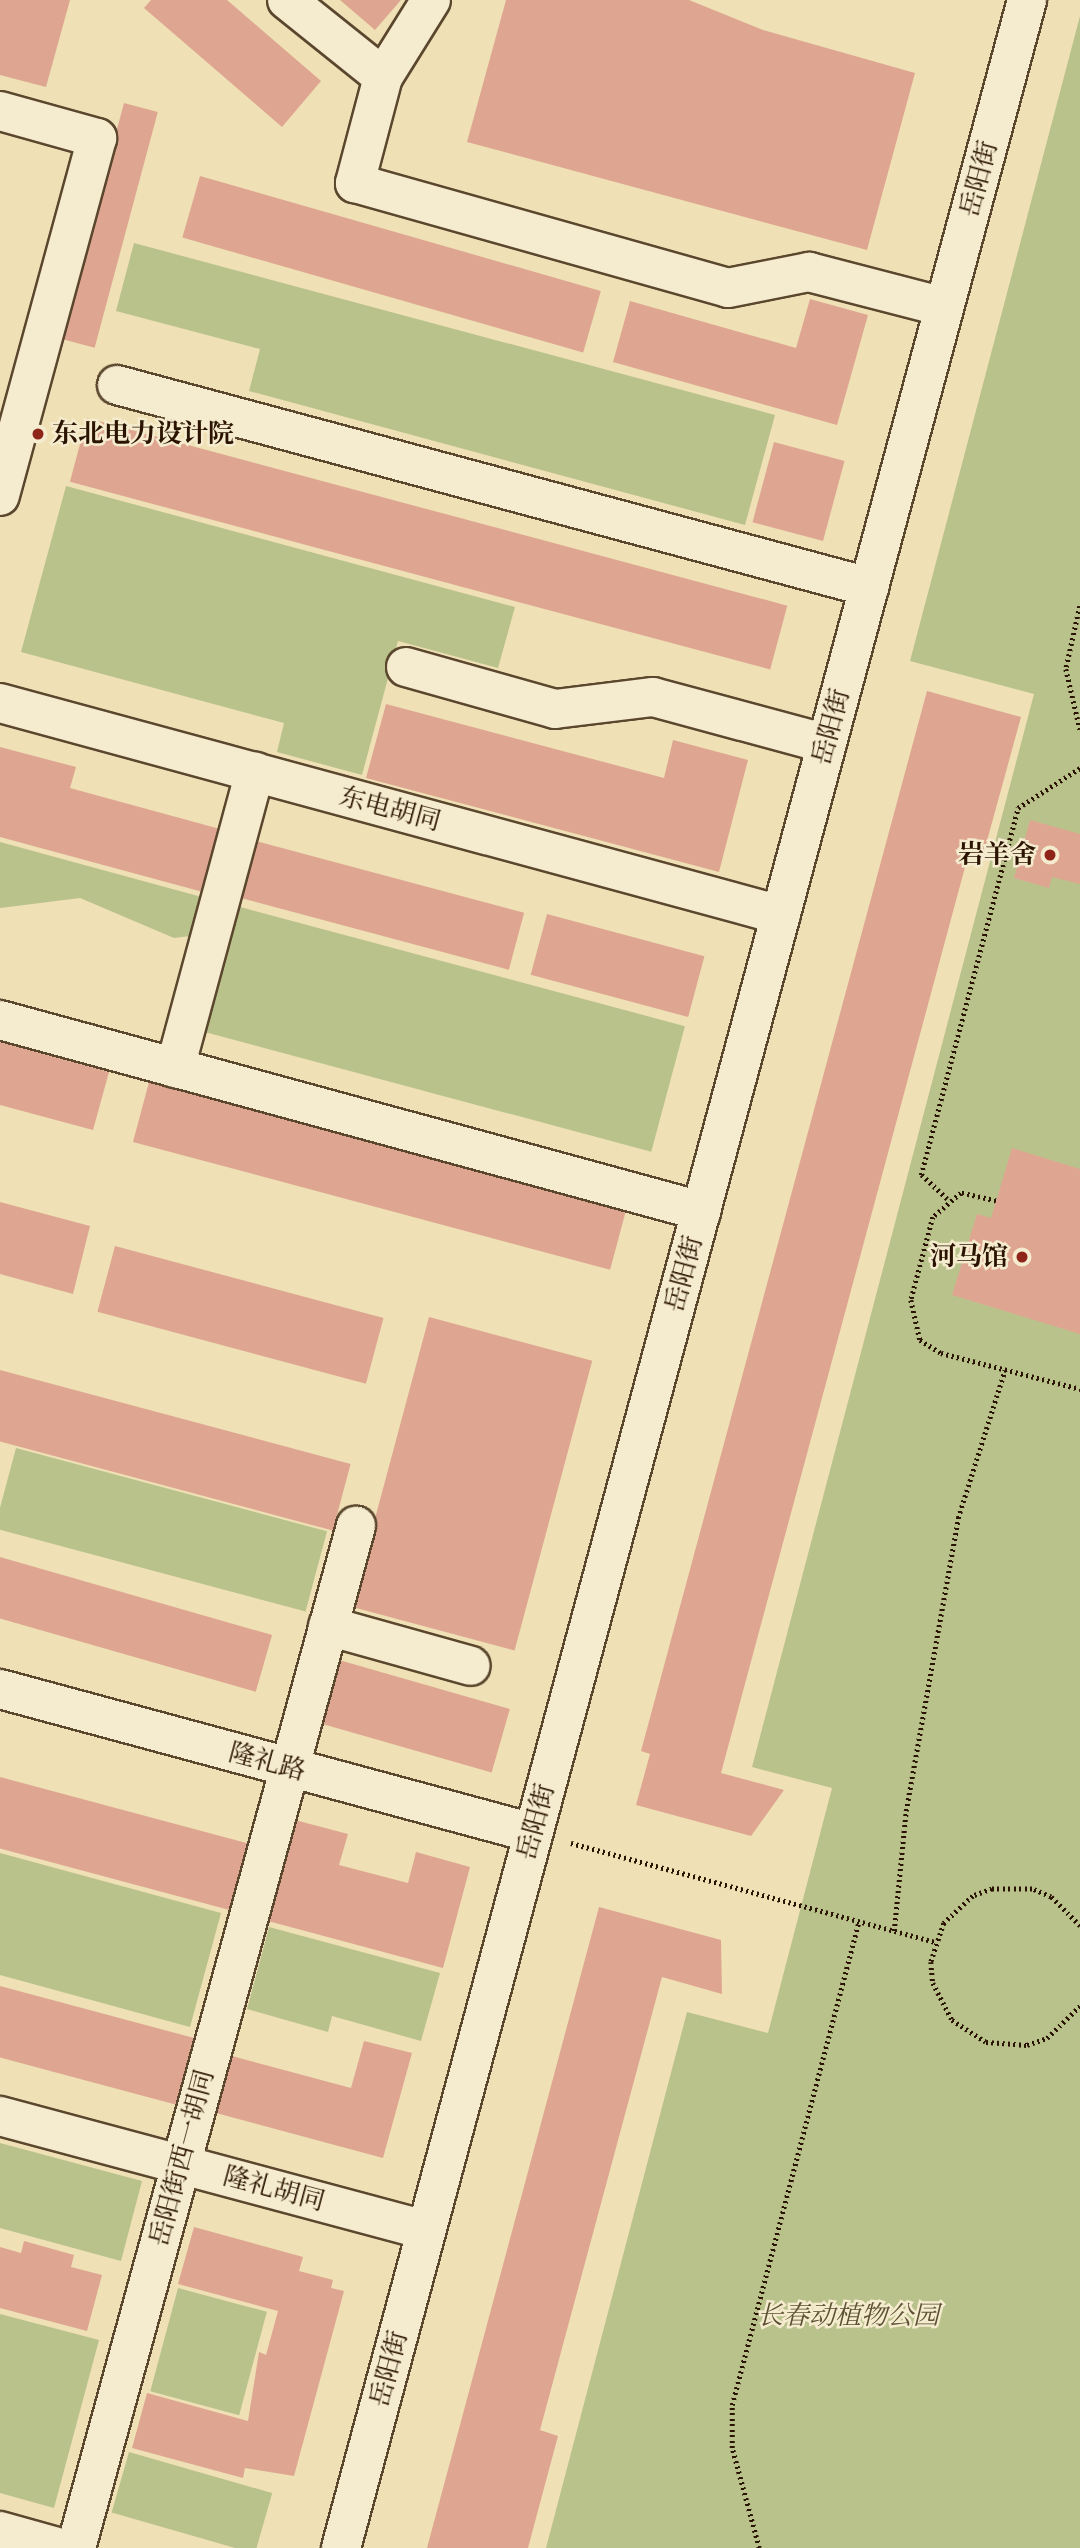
<!DOCTYPE html>
<meta charset="utf-8">
<style>
body{margin:0}
#map{position:relative;width:1080px;height:2548px;overflow:hidden;background:#efe0b5;font-family:Alegreya,"Noto Serif SC",serif}
div>[style]{position:absolute}
[style*='--x']{left:calc(var(--x)*1px);top:calc(var(--y)*1px);width:calc(var(--w)*1px);rotate:calc(var(--a)*1deg)}
.green>*{inset:0;background:#bac28c;transform-origin:0 0}
.building>*{inset:0;background:#dea691;transform-origin:0 0}
.path>*{height:4.5px;margin-top:-2.25px;transform-origin:0;background:repeating-linear-gradient(90deg,#2a1401 0 2px,transparent 0 5.5px)}
.roads{filter:drop-shadow(2px 0 #5b472e) drop-shadow(-2px 0 #5b472e) drop-shadow(0 2px #5b472e) drop-shadow(0 -2px #5b472e)}
.minor>*{height:38px;margin:-19px;padding:0 19px;transform-origin:19px;border-radius:19px;background:#f5ebcf}
.dots>*{width:19px;height:19px;translate:-50% -50%;box-sizing:border-box;border:4px solid #f5ebcf;border-radius:50%}
span{translate:-50% -50%;white-space:nowrap;text-align:center;line-height:1.15;-webkit-text-stroke:5px #f5ebcf;paint-order:stroke}
.street-label{font-size:26px;color:#2a1401}
.poi-label{font-size:26px;color:#2a1401;font-weight:700}
.left{translate:0 -50%;text-align:left}
.right{translate:-100% -50%;text-align:right}
.park-label{font-size:26px;color:#5c5132;font-style:italic}
</style>
<div id="map">
<div class="green">
<i style="clip-path:polygon(1080px 16px,1080px 2548px,546px 2548px,687px 2012px,768px 2033px,832px 1788px,752px 1767px,1034px 694px,910px 661px)"></i>
<i style="clip-path:polygon(134px 243px,775px 415px,745px 525px,249px 391px,260px 349px,116px 311px)"></i>
<i style="clip-path:polygon(66px 486px,515px 607px,498px 668px,398px 641px,362px 775px,277px 752px,284px 723px,21px 652px)"></i>
<i style="clip-path:polygon(0 842px,209px 899px,199px 935px,174px 938px,80px 898px,0 908px)"></i>
<i style="left:229px;top:904px;width:472px;height:130px;rotate:15deg"></i>
<i style="left:16px;top:1448px;width:322px;height:83px;rotate:15deg"></i>
<i style="clip-path:polygon(0 1853px,221px 1913px,190px 2027px,0 1975px)"></i>
<i style="clip-path:polygon(269px 1927px,440px 1973px,421px 2041px,332px 2016px,328px 2032px,247px 2009px)"></i>
<i style="clip-path:polygon(0 2143px,142px 2181px,121px 2261px,0 2228px)"></i>
<i style="left:178px;top:2288px;width:92px;height:107px;rotate:15deg"></i>
<i style="clip-path:polygon(0 2314px,99px 2340px,54px 2508px,0 2493px)"></i>
<i style="left:129px;top:2452px;width:149px;height:63px;rotate:16deg"></i>
</div>
<div class="building">
<i style="clip-path:polygon(0 0,70px 0,46px 87px,0 75px)"></i>
<i style="clip-path:polygon(151px 0,227px 0,321px 81px,282px 127px,144px 8px)"></i>
<i style="clip-path:polygon(340px 0,401px 0,375px 30px)"></i>
<i style="clip-path:polygon(506px 0,689px 0,763px 30px,915px 73px,867px 250px,467px 142px)"></i>
<i style="left:124px;top:103px;width:35px;height:244px;rotate:15deg"></i>
<i style="left:200px;top:176px;width:417px;height:64px;rotate:16deg"></i>
<i style="clip-path:polygon(810px 299px,868px 315px,837px 425px,613px 362px,630px 301px,796px 348px)"></i>
<i style="left:87px;top:418px;width:725px;height:66px;rotate:15deg"></i>
<i style="left:774px;top:442px;width:73px;height:83px;rotate:15deg"></i>
<i style="clip-path:polygon(927px 691px,1021px 717px,982px 859px,968px 856px,721px 1773px,784px 1790px,751px 1836px,636px 1805px,650px 1754px,641px 1751px)"></i>
<i style="clip-path:polygon(386px 704px,664px 778px,673px 740px,748px 760px,719px 872px,366px 778px)"></i>
<i style="clip-path:polygon(0 747px,76px 767px,70px 788px,231px 832px,214px 895px,0 837px)"></i>
<i style="clip-path:polygon(1030px 820px,1080px 834px,1080px 884px,1052px 877px,1049px 888px,1014px 878px)"></i>
<i style="left:245px;top:838px;width:289px;height:59px;rotate:15deg"></i>
<i style="left:547px;top:914px;width:163px;height:63px;rotate:15deg"></i>
<i style="clip-path:polygon(0 1042px,109px 1072px,93px 1130px,0 1105px)"></i>
<i style="left:149px;top:1082px;width:494px;height:62px;rotate:15deg"></i>
<i style="clip-path:polygon(1012px 1148px,1080px 1169px,1080px 1334px,952px 1295px,977px 1214px,991px 1218px)"></i>
<i style="clip-path:polygon(0 1202px,90px 1226px,73px 1294px,0 1274px)"></i>
<i style="left:115px;top:1246px;width:278px;height:68px;rotate:15deg"></i>
<i style="left:429px;top:1317px;width:169px;height:300px;rotate:15deg"></i>
<i style="left:0;top:1370px;width:363px;height:69px;rotate:15deg"></i>
<i style="left:0;top:1557px;width:283px;height:59px;rotate:16deg"></i>
<i style="left:332px;top:1658px;width:185px;height:66px;rotate:16deg"></i>
<i style="left:0;top:1777px;width:259px;height:69px;rotate:15deg"></i>
<i style="clip-path:polygon(295px 1820px,348px 1834px,339px 1865px,408px 1883px,416px 1852px,470px 1867px,443px 1968px,268px 1921px)"></i>
<i style="clip-path:polygon(599px 1907px,721px 1940px,722px 1994px,662px 1977px,540px 2430px,558px 2436px,528px 2548px,427px 2548px)"></i>
<i style="left:0;top:1986px;width:201px;height:69px;rotate:15deg"></i>
<i style="clip-path:polygon(364px 2041px,412px 2053px,383px 2158px,216px 2113px,232px 2056px,351px 2088px)"></i>
<i style="clip-path:polygon(194px 2227px,303px 2257px,299px 2271px,333px 2280px,331px 2288px,344px 2291px,294px 2476px,245px 2468px,243px 2478px,132px 2448px,147px 2393px,248px 2421px,259px 2352px,266px 2355px,278px 2311px,178px 2284px)"></i>
<i style="clip-path:polygon(24px 2241px,74px 2255px,71px 2267px,102px 2275px,87px 2331px,0 2308px,0 2247px,21px 2253px)"></i>
</div>
<div class="path">
<i style="--x:1080;--y:606;--w:65;--a:102.5"></i>
<i style="--x:1066;--y:669;--w:62;--a:76.9"></i>
<i style="--x:947;--y:1199;--w:35;--a:-137"></i>
<i style="--x:921;--y:1175;--w:380;--a:-75.2"></i>
<i style="--x:1018;--y:808;--w:74;--a:-32.8"></i>
<i style="--x:996;--y:1201;--w:36;--a:-167"></i>
<i style="--x:961;--y:1193;--w:37;--a:139"></i>
<i style="--x:933;--y:1217;--w:86;--a:104.8"></i>
<i style="--x:911;--y:1300;--w:41;--a:77.3"></i>
<i style="--x:920;--y:1340;--w:25;--a:32"></i>
<i style="--x:941;--y:1353;--w:144;--a:14.5"></i>
<i style="--x:571;--y:1843;--w:377;--a:15.2"></i>
<i style="--x:1080;--y:1926;--w:41;--a:-135"></i>
<i style="--x:1051;--y:1897;--w:21;--a:-157"></i>
<i style="--x:1032;--y:1889;--w:40;--a:180"></i>
<i style="--x:992;--y:1889;--w:20;--a:160"></i>
<i style="--x:973;--y:1896;--w:40;--a:137"></i>
<i style="--x:944;--y:1923;--w:41;--a:108.4"></i>
<i style="--x:931;--y:1962;--w:21;--a:85"></i>
<i style="--x:933;--y:1983;--w:42;--a:62.8"></i>
<i style="--x:952;--y:2020;--w:40;--a:32.9"></i>
<i style="--x:986;--y:2042;--w:41;--a:4.2"></i>
<i style="--x:1027;--y:2045;--w:21;--a:-19"></i>
<i style="--x:1047;--y:2038;--w:46;--a:-44.1"></i>
<i style="--x:894;--y:1931;--w:121;--a:-84.3"></i>
<i style="--x:906;--y:1811;--w:298;--a:-79.9"></i>
<i style="--x:958;--y:1518;--w:155;--a:-72.4"></i>
<i style="--x:759;--y:2548;--w:104;--a:-105.1"></i>
<i style="--x:732;--y:2448;--w:43;--a:-90"></i>
<i style="--x:732;--y:2405;--w:500;--a:-75.3"></i>
</div>
<div class="roads">
<div class="minor">
<i style="--x:287;--y:0;--w:123;--a:38.7"></i>
<i style="--x:431;--y:0;--w:91;--a:121.9"></i>
<i style="--x:383;--y:77;--w:110;--a:104.8"></i>
<i style="--x:355;--y:183;--w:387;--a:15.7"></i>
<i style="--x:728;--y:288;--w:83;--a:-11.2"></i>
<i style="--x:809;--y:272;--w:139;--a:14.5"></i>
<i style="--x:0;--y:111;--w:101;--a:15.6"></i>
<i style="--x:97;--y:138;--w:371;--a:105.2"></i>
<i style="--x:117;--y:385;--w:779;--a:15.04"></i>
<i style="--x:406;--y:667;--w:155;--a:15.7"></i>
<i style="--x:555;--y:709;--w:99;--a:-7"></i>
<i style="--x:653;--y:697;--w:180;--a:15.1"></i>
<i style="--x:0;--y:703;--w:809;--a:15.19"></i>
<i style="--x:0;--y:1020;--w:727;--a:15.24"></i>
<i style="--x:175;--y:1068;--w:307;--a:-74.9"></i>
<i style="--x:328;--y:1626;--w:148;--a:15.6"></i>
<i style="--x:0;--y:1689;--w:552;--a:15.12"></i>
<i style="--x:0;--y:2116;--w:441;--a:15"></i>
<i style="--x:0;--y:2531;--w:63;--a:15.6"></i>
<i style="--x:76;--y:2548;--w:1060;--a:-74.68"></i>
<i style="--x:341;--y:2548;--w:2639;--a:-74.93"></i>
</div>
</div>
<div class="dots">
<i style="left:38px;top:434px;background:#8f2418"></i>
<i style="left:1050px;top:855px;background:#8f2418"></i>
<i style="left:1022px;top:1257px;background:#8f2418"></i>
</div>
<div class="street-label">
<span style="left:979px;top:179px;rotate:-75deg">岳阳街</span>
<span style="left:831px;top:727px;rotate:-75deg">岳阳街</span>
<span style="left:390px;top:809px;rotate:15deg">东电胡同</span>
<span style="left:684px;top:1274px;rotate:-75deg">岳阳街</span>
<span style="left:267px;top:1762px;rotate:15deg">隆礼路</span>
<span style="left:536px;top:1822px;rotate:-75deg">岳阳街</span>
<span style="left:182px;top:2158px;rotate:-75deg">岳阳街西一胡同</span>
<span style="left:274px;top:2189px;rotate:15deg">隆礼胡同</span>
<span style="left:389px;top:2369px;rotate:-75deg">岳阳街</span>
</div>
<div class="poi-label">
<span class="left" style="left:52px;top:434px">东北电力设计院</span>
<span class="right" style="left:1036px;top:855px">岩羊舍</span>
<span class="right" style="left:1008px;top:1257px">河马馆</span>
</div>
<div class="park-label">
<span style="left:848px;top:2316px">长春动植物公园</span>
</div>
</div>
